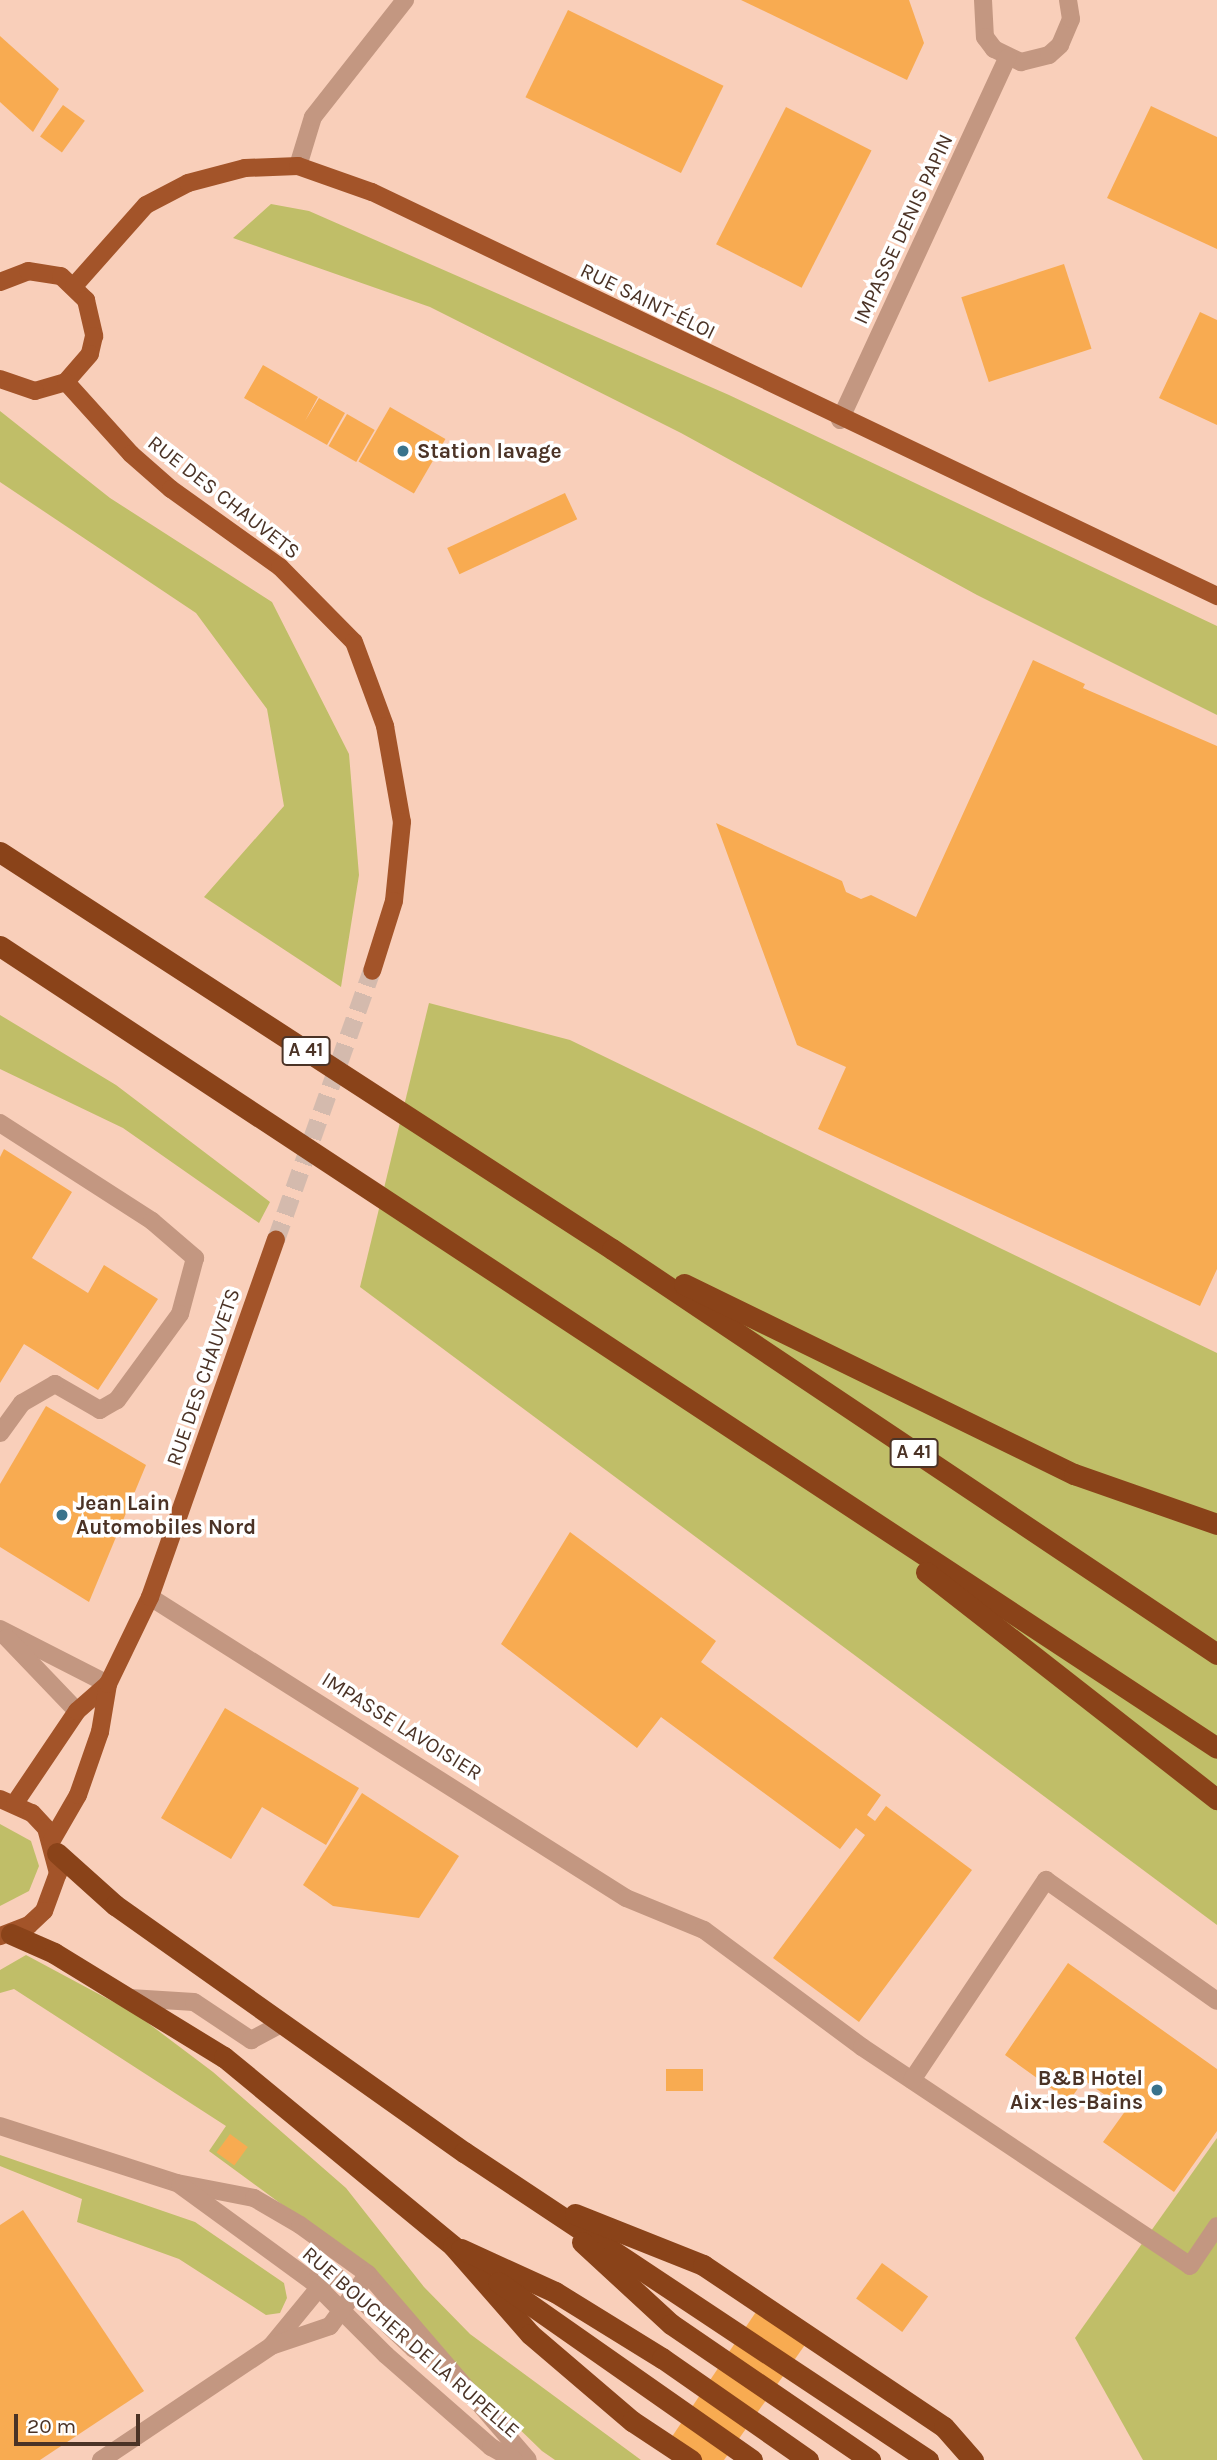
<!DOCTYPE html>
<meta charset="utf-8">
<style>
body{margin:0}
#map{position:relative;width:1217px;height:2460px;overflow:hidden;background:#f6dccf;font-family:Karla,sans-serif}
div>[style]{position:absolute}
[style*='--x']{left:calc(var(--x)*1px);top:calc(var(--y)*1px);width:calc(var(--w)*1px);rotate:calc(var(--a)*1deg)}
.built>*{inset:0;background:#f9cfba;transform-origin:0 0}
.green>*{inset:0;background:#c0be68}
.building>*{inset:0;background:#f8ab51;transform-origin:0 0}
.major-tunnel>*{height:18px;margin-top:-9px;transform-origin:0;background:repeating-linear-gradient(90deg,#d4baad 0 18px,transparent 0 27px)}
.minor>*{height:18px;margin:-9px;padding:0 9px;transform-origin:9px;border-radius:9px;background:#c39781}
.major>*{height:18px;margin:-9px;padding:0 9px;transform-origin:9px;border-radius:9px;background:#a35429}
.highway>*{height:21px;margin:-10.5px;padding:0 10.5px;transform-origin:10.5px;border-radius:10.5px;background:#8a4319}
.dots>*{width:19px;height:19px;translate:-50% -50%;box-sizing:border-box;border:4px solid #fff;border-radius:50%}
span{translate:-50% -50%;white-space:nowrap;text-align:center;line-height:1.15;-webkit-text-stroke:7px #fff;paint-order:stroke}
.shield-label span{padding:2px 5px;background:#fff;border:2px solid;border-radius:5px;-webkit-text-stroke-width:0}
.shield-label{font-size:19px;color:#4b3326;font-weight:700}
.street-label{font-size:21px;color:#4b3326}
.poi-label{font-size:21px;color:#4b3326;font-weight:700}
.left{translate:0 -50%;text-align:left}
.right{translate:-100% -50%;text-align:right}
.scale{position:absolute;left:14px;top:2414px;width:126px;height:32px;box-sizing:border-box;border:4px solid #4b3326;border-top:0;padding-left:9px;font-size:21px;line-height:24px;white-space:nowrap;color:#4b3326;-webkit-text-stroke:5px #fff;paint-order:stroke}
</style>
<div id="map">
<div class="built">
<i style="left:0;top:0;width:1217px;height:2460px"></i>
</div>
<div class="green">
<i style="clip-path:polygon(271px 204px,309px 211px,729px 395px,1217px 626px,1217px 715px,977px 595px,681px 433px,430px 307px,233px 238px)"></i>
<i style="clip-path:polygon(0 411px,110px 498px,272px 602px,349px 754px,359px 875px,341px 987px,204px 897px,284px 806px,267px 709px,196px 613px,0 482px)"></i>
<i style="clip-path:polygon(429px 1003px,570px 1040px,1217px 1353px,1217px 1925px,360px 1287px)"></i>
<i style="clip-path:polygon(0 1015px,116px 1085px,270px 1202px,259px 1223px,123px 1128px,0 1069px)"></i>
<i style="clip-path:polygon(0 1824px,31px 1841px,39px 1866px,29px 1891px,0 1906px)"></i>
<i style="clip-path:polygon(26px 1955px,136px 2014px,213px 2072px,346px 2188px,424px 2287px,470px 2334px,641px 2460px,555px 2460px,542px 2451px,451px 2363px,382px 2278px,209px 2151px,226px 2126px,14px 1989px,0 1993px,0 1970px)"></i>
<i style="clip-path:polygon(1217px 2138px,1217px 2460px,1143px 2460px,1075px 2338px)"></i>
<i style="clip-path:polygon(0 2155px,195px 2222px,284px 2283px,287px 2298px,280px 2313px,266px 2315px,179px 2259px,77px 2222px,82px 2199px,0 2166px)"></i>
</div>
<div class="building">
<i style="clip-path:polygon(741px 0,909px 0,924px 43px,907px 80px)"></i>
<i style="left:568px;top:10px;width:173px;height:97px;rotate:26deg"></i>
<i style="clip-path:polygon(0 36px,59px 89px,33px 132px,0 102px)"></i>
<i style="left:63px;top:105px;width:27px;height:39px;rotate:36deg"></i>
<i style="clip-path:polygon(1151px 106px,1217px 137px,1217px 249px,1107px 198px)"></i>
<i style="left:786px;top:107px;width:96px;height:154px;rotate:27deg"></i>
<i style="left:1064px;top:264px;width:89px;height:108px;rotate:72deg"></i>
<i style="clip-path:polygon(1200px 312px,1217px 320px,1217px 425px,1159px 398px)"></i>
<i style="clip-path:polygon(263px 365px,318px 397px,305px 421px,319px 398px,345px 413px,327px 445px,244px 398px)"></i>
<i style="left:390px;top:407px;width:64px;height:63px;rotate:30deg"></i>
<i style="left:347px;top:414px;width:32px;height:37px;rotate:30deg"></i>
<i style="left:565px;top:493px;width:29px;height:130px;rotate:65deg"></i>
<i style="clip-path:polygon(1033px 660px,1085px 684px,1083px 688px,1217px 746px,1217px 1269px,1200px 1306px,818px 1129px,846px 1067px,797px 1045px,716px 823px,842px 881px,846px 892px,861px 899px,871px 895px,916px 917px)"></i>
<i style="clip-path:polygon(4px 1149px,72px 1192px,32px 1258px,88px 1293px,104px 1265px,158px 1299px,98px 1390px,24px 1344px,0 1383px,0 1157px)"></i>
<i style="clip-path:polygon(46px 1406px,146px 1465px,89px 1602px,0 1547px,0 1484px)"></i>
<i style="clip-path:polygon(570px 1532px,716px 1641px,701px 1662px,881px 1795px,867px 1815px,875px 1821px,886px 1806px,972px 1870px,859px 2022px,773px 1958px,865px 1835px,856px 1828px,840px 1849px,661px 1717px,637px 1748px,501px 1644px)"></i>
<i style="clip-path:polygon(225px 1708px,359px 1788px,326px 1845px,262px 1807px,231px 1859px,161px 1818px)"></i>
<i style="clip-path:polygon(362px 1793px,459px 1856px,419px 1918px,333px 1906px,303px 1885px)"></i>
<i style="clip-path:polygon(1068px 1963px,1217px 2069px,1217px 2131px,1174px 2192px,1103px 2142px,1126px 2110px,1084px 2080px,1069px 2101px,1005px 2055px)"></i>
<i style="left:666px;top:2069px;width:37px;height:22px"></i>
<i style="left:230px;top:2134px;width:22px;height:23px;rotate:36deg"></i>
<i style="clip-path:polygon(23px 2210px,144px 2391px,40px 2460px,0 2460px,0 2225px)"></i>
<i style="left:882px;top:2263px;width:57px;height:44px;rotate:36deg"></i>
<i style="clip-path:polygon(764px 2300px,814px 2332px,724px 2460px,678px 2460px,663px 2450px)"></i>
</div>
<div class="major-tunnel">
<i style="--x:276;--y:1240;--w:286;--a:-70.4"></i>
</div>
<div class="minor">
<i style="--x:983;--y:0;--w:37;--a:87"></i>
<i style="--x:985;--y:37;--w:15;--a:53"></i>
<i style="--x:994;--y:49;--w:30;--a:26"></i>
<i style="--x:1021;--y:62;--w:29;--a:-14"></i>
<i style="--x:1049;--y:55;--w:15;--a:-42"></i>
<i style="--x:1060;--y:45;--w:28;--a:-67"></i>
<i style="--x:1071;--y:19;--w:19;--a:-99"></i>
<i style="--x:298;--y:166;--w:51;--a:-73"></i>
<i style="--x:313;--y:117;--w:149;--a:-51.8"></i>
<i style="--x:840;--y:420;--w:399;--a:-65.2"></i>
<i style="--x:0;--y:1123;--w:181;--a:32.8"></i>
<i style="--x:152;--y:1221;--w:57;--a:40.7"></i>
<i style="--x:195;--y:1258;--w:58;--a:105"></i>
<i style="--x:180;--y:1314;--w:107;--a:126.2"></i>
<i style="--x:117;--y:1400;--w:20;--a:150"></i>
<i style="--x:100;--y:1410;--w:52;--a:-150"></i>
<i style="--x:55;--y:1384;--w:38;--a:150"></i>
<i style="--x:22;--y:1403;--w:37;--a:126"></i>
<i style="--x:150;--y:1597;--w:563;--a:32.31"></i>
<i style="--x:626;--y:1898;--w:84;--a:22.3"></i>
<i style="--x:704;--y:1930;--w:197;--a:36.5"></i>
<i style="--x:862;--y:2047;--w:394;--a:33.7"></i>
<i style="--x:1190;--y:2266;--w:48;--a:-56"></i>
<i style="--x:0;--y:1629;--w:121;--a:27"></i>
<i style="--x:7;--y:1638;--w:101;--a:46.2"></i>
<i style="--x:130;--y:1998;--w:64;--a:3.6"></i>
<i style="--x:194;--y:2002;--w:69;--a:33.7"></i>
<i style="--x:251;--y:2040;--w:36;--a:-28"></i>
<i style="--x:912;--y:2080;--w:241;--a:-56.2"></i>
<i style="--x:1046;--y:1880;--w:209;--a:35.3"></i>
<i style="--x:0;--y:2126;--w:186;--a:17.9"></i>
<i style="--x:177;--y:2183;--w:78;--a:11"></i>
<i style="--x:254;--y:2198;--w:53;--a:30.4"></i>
<i style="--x:300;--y:2225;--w:84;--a:35.8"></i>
<i style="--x:368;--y:2274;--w:245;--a:49.3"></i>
<i style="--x:180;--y:2185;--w:165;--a:36.1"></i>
<i style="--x:313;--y:2282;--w:103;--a:45"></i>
<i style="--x:386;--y:2355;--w:140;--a:41.2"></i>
<i style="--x:491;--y:2447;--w:26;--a:29"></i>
<i style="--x:272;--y:2345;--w:94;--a:-50.6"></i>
<i style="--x:332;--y:2272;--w:112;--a:43.2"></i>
<i style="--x:414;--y:2349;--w:32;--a:28"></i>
<i style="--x:101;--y:2460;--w:205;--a:-33.8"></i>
<i style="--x:271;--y:2346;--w:62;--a:-18.7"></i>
<i style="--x:330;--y:2326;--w:64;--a:-53.8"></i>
</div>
<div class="major">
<i style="--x:0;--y:282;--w:30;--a:-21"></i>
<i style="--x:28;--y:271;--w:33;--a:9"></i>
<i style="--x:61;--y:276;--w:35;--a:44"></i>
<i style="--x:86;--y:300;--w:37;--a:77"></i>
<i style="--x:94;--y:336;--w:18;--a:103"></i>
<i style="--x:90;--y:354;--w:37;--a:131"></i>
<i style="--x:66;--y:382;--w:32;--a:164"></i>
<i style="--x:35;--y:391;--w:37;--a:-161"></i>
<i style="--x:74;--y:286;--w:108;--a:-48.4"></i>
<i style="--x:146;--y:205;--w:47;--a:-27.6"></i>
<i style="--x:188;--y:183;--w:59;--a:-14.7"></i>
<i style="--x:245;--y:168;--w:53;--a:-2.2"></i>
<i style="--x:298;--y:166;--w:78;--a:19.4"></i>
<i style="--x:372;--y:192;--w:937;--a:25.55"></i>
<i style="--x:66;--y:382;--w:97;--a:47.9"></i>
<i style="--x:131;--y:454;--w:53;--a:41.2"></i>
<i style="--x:171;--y:489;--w:134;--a:35.6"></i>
<i style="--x:280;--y:567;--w:105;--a:45.4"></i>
<i style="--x:354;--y:642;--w:90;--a:69.7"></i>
<i style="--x:385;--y:726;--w:97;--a:80"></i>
<i style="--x:402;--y:822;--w:79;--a:95.8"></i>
<i style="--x:394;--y:901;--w:73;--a:107.4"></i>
<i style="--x:0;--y:1799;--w:35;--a:24"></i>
<i style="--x:32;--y:1813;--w:21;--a:47"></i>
<i style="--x:46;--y:1828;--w:47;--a:75.1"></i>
<i style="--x:58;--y:1873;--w:40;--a:110.2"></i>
<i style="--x:44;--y:1911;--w:21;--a:137"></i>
<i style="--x:29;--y:1925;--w:31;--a:159"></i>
<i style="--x:15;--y:1803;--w:111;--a:-56"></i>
<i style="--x:77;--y:1711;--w:41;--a:-41.1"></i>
<i style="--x:52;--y:1840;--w:52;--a:-60"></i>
<i style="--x:78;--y:1795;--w:67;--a:-70.8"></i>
<i style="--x:100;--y:1732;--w:49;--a:-80.5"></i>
<i style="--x:108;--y:1684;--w:97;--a:-64.2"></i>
<i style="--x:150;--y:1597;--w:379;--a:-70.6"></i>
</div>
<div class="highway">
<i style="--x:0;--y:852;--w:729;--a:32.97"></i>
<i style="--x:612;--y:1249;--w:728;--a:33.8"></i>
<i style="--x:0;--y:946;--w:1457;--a:33.38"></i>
<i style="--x:684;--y:1284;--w:434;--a:26"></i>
<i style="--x:1074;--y:1474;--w:151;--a:19.3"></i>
<i style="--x:926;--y:1572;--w:369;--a:38"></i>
<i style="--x:57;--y:1853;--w:78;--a:41.9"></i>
<i style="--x:115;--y:1905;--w:428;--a:35.3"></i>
<i style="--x:464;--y:2152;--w:557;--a:33.58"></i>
<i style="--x:11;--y:1934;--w:47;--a:23.8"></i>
<i style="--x:54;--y:1953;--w:199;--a:31.5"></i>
<i style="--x:224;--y:2057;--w:297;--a:39.5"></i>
<i style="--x:453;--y:2246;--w:117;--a:48.8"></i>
<i style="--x:530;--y:2334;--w:134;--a:40.5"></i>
<i style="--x:632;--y:2421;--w:71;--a:33.5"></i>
<i style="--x:575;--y:2214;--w:138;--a:21.7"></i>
<i style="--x:703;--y:2265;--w:290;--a:33.9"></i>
<i style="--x:944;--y:2427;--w:44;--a:48.7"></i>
<i style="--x:582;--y:2242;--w:121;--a:42.7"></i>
<i style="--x:671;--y:2324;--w:241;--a:34.3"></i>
<i style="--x:461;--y:2249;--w:103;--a:24.6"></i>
<i style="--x:555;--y:2292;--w:126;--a:31.7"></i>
<i style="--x:662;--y:2358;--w:178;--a:34.9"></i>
<i style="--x:498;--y:2282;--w:310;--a:35"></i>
</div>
<div class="dots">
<i style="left:403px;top:451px;background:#39738c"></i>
<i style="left:62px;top:1515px;background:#39738c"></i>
<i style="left:1157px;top:2090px;background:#39738c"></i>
</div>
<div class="shield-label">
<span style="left:306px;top:1051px">A 41</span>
<span style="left:914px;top:1453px">A 41</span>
</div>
<div class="street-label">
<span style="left:903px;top:229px;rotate:-65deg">IMPASSE DENIS PAPIN</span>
<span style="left:648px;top:301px;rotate:26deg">RUE SAINT-ÉLOI</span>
<span style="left:224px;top:497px;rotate:38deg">RUE DES CHAUVETS</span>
<span style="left:203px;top:1377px;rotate:-71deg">RUE DES CHAUVETS</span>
<span style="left:402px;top:1726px;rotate:32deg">IMPASSE LAVOISIER</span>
<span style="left:411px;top:2342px;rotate:41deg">RUE BOUCHER DE LA RUPELLE</span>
</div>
<div class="poi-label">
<span class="left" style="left:417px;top:451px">Station lavage</span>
<span class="left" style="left:76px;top:1515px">Jean Lain<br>Automobiles Nord</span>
<span class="right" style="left:1143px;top:2090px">B&amp;B Hotel<br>Aix-les-Bains</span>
</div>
<div class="scale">20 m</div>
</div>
